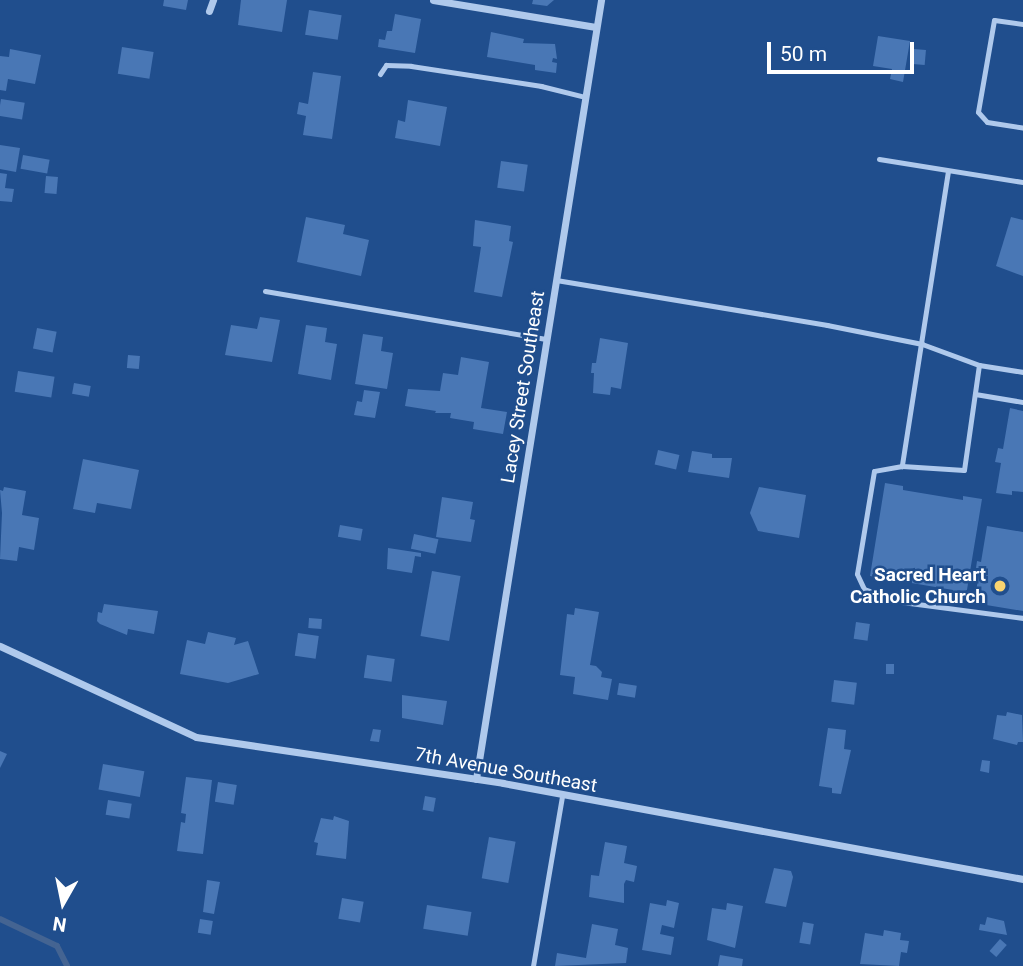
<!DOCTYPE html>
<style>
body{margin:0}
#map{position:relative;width:1023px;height:966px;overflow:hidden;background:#204e8d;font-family:Roboto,sans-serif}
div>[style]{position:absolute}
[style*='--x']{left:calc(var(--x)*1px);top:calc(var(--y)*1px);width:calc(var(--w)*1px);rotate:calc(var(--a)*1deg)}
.stream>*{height:6px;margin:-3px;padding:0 3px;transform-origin:3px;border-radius:3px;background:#446492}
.building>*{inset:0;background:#4977b5;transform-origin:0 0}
.service>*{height:5px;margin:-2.5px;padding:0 2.5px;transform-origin:2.5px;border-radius:2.5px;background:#afc9ec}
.minor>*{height:7px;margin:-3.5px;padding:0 3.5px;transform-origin:3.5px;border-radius:3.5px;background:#afc9ec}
.dots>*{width:19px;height:19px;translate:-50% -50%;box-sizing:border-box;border:4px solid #204e8d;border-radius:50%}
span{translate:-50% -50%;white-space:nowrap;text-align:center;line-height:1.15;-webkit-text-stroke:5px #204e8d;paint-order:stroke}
.street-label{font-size:19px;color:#fff}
.poi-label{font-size:19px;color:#fff;font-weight:700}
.right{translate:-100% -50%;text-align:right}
.north{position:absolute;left:28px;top:868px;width:70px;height:70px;-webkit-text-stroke:5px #204e8d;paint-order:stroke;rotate:189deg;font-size:19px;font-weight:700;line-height:28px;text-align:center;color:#fff}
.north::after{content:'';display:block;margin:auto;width:24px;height:32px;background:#fff;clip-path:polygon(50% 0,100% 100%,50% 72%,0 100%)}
.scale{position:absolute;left:767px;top:42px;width:147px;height:32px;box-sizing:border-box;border:4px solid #fff;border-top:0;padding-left:9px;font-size:21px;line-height:24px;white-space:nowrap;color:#fff;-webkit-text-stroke:5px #204e8d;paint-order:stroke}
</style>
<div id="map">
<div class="stream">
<i style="--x:0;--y:919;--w:63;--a:25.3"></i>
<i style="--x:57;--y:946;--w:22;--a:63"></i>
</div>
<div class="building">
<i style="clip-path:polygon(164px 0,188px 0,186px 10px,163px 6px)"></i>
<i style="clip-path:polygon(241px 0,287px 0,282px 32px,238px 25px)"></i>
<i style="clip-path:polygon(533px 0,554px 0,547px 6px,532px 4px)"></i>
<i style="left:309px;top:10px;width:33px;height:25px;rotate:9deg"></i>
<i style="clip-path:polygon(395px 14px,421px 19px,415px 53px,378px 47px,379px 39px,385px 40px,387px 31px,392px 31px)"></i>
<i style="clip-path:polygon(491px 32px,524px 39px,523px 43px,555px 44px,557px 59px,553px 58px,552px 62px,557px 63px,556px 73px,535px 70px,535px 65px,487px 57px)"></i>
<i style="clip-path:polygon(878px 36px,910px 41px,903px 82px,890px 79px,892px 69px,873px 66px)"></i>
<i style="left:122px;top:47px;width:32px;height:27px;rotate:9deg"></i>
<i style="clip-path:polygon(10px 49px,41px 55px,35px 84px,8px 79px,6px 91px,0 90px,0 56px,9px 57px)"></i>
<i style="left:914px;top:49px;width:12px;height:15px;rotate:5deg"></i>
<i style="clip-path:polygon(313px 72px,341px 76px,332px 139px,303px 135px,306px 116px,297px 114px,299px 102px,308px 104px)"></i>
<i style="left:1px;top:99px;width:24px;height:17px;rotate:9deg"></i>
<i style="clip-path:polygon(408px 100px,447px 107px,440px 146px,395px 138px,398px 120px,405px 122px)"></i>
<i style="clip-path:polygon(0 145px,20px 148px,16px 172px,0 169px)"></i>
<i style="left:23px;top:155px;width:27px;height:14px;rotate:10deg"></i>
<i style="left:501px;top:161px;width:27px;height:27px;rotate:8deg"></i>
<i style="clip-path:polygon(0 173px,7px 174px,5px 188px,14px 189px,12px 202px,0 201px)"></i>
<i style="left:46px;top:176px;width:12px;height:17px;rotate:5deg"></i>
<i style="clip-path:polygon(306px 217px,345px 225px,343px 234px,369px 240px,361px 276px,297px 262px)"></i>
<i style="clip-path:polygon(1011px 217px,1023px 220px,1023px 276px,996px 266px)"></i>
<i style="clip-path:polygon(475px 220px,511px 226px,509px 241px,513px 242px,502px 297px,474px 292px,481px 247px,473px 246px)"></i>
<i style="clip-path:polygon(260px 317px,280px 320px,272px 362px,225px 355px,231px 325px,257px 329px)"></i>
<i style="clip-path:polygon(306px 325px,327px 328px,325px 342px,337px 344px,331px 380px,298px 374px)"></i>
<i style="left:37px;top:328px;width:20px;height:21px;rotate:11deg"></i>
<i style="clip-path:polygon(363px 334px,383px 337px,381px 351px,393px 353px,387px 389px,355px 384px)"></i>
<i style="clip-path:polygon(600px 338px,628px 343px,621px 389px,611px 387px,610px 395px,593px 393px,594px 373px,591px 373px,592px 363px,596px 363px)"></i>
<i style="left:128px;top:355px;width:12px;height:13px;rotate:5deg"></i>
<i style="clip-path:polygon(461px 357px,489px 362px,481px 408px,507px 412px,503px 434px,473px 429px,474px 422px,450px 418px,451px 413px,435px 413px,436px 411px,405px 406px,408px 389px,440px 391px,443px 373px,458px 375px)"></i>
<i style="left:18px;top:371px;width:37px;height:21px;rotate:9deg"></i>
<i style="left:74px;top:383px;width:17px;height:11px;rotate:10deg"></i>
<i style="clip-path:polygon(364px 390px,380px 392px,375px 418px,354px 415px,357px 401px,362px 402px)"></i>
<i style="clip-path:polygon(1010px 408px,1023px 411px,1023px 492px,1012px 491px,1012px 495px,996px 493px,1001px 463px,995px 462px,998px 448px,1003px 449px)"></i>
<i style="left:658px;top:450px;width:22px;height:15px;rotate:13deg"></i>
<i style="clip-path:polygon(692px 451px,712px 454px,712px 458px,732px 458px,729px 478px,688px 472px)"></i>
<i style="clip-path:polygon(83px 459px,139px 470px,131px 509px,97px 503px,95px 513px,73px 509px)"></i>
<i style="clip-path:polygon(885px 483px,903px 486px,903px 490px,963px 500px,963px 496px,982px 499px,966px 596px,952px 594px,953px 590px,870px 576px)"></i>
<i style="clip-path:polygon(4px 487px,26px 491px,22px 515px,39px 518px,34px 550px,19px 547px,17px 561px,0 559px,2px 513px,0 490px,3px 491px)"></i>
<i style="clip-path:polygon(759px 487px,806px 495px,799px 538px,758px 531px,750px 513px)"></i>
<i style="clip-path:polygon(442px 497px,473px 502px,470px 519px,475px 520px,471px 542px,436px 537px)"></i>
<i style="left:340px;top:525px;width:23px;height:12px;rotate:10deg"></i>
<i style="clip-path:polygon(987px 526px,1023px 532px,1023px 611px,974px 603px,980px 568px,976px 568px,977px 561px,981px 562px)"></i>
<i style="left:414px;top:534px;width:25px;height:15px;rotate:12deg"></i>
<i style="clip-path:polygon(388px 548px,421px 553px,421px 557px,415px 556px,412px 573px,387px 569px)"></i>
<i style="left:432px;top:571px;width:29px;height:66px;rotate:10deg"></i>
<i style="clip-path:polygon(104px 604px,158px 611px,154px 634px,128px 629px,127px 635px,100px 624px,97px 621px,98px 612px,102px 613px)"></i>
<i style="clip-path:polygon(575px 608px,599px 612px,590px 665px,596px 666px,602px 672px,601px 677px,612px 679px,608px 700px,573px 694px,575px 677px,560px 675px,567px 614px,574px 615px)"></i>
<i style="left:309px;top:618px;width:13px;height:10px;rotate:4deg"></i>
<i style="left:856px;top:622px;width:14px;height:17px;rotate:8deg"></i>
<i style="clip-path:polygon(208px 632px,236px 638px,234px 645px,248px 641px,259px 674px,228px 683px,180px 674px,187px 640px,205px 644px)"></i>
<i style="left:298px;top:633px;width:21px;height:23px;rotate:8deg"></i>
<i style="left:367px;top:655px;width:28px;height:23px;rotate:8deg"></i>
<i style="left:886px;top:664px;width:8px;height:10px"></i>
<i style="left:834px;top:680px;width:23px;height:22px;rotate:7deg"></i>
<i style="left:619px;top:683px;width:18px;height:12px;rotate:9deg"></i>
<i style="clip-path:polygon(402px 695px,447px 701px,443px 725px,402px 718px)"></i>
<i style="clip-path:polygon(1007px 712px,1022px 715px,1023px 742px,1018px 742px,1017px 745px,993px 739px,997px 715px,1006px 716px)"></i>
<i style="clip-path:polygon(828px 728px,846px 730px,844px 749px,851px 750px,841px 794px,832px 793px,832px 788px,819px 786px)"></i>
<i style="clip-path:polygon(373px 729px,381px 730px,379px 742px,370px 741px)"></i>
<i style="clip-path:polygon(0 751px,7px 754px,0 768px)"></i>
<i style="clip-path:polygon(982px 760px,990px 761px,989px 773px,980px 771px)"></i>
<i style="left:103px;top:764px;width:42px;height:26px;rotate:10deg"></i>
<i style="clip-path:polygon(186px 777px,212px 780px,203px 854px,177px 851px,181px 822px,185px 823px,186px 814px,181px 813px)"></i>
<i style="left:218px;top:782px;width:19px;height:20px;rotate:9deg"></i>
<i style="left:425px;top:796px;width:11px;height:14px;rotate:10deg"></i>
<i style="left:108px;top:800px;width:24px;height:15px;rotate:9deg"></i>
<i style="clip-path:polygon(334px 816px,349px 821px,346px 859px,316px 855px,318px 843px,314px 842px,321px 818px,333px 820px)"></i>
<i style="left:489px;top:837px;width:27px;height:42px;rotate:10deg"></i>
<i style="clip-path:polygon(605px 842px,627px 846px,624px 863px,637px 866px,634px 882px,626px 880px,624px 884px,624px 903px,589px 897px,591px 875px,599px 876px)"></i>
<i style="clip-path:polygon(774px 868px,791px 871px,793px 877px,786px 907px,765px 903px)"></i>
<i style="clip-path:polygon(207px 880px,220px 882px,214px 914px,203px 912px)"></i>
<i style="left:342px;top:898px;width:22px;height:21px;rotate:10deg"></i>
<i style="clip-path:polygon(667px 900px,679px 903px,674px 928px,662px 925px,660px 934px,674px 937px,671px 955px,642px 950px,650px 903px,666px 906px)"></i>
<i style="clip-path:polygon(727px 903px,743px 906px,735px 948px,707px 940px,712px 908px,726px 910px)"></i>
<i style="left:427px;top:905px;width:45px;height:24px;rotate:9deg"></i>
<i style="clip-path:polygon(987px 917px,1004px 921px,1007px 935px,979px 930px,980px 924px,985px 925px)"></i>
<i style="left:200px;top:919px;width:13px;height:14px;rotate:9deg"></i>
<i style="left:803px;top:922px;width:11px;height:21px;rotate:10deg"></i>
<i style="clip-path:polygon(592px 924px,618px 929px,615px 945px,628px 948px,626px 963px,555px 966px,557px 953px,586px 958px)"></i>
<i style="clip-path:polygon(884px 930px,901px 933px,900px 940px,909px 941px,907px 953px,901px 952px,899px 966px,860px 964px,865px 933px,883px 936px)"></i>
<i style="left:1000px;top:939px;width:9px;height:16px;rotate:41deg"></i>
<i style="clip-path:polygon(720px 955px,743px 959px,742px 966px,718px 966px)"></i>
</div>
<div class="service">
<i style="--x:1023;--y:24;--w:29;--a:-172"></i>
<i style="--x:994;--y:20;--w:93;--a:99.9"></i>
<i style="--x:978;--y:112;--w:13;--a:48"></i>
<i style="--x:987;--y:122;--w:36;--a:9"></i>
<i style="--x:380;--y:74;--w:11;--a:-56"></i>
<i style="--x:386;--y:65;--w:25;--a:2"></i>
<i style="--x:411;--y:66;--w:132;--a:8.7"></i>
<i style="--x:541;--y:86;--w:45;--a:14"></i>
<i style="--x:879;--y:159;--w:146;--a:9.1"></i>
<i style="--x:948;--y:171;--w:299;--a:98.9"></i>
<i style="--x:902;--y:466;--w:62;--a:3.7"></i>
<i style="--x:964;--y:470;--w:106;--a:-81.9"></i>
<i style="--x:556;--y:280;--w:275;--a:9.4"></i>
<i style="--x:827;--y:325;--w:97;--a:11.3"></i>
<i style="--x:922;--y:344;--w:61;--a:20.2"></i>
<i style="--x:979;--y:365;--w:45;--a:9"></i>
<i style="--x:265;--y:291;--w:285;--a:9.7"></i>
<i style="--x:975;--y:394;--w:49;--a:9.5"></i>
<i style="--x:902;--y:466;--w:28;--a:170"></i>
<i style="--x:874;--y:471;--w:104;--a:99.4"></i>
<i style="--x:857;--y:574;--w:17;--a:65"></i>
<i style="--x:864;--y:589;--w:40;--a:18.9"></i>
<i style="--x:902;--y:602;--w:122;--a:7.5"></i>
<i style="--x:533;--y:966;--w:172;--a:-80.3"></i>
</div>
<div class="minor">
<i style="--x:433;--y:0;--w:165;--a:9.4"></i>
<i style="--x:209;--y:11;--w:12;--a:-70"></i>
<i style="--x:0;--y:646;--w:216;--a:24.9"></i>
<i style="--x:196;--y:737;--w:310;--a:8.5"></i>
<i style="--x:503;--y:783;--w:529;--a:10.46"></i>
<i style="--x:476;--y:779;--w:789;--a:-80.88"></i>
</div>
<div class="dots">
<i style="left:1000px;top:586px;background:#f9d470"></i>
</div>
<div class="street-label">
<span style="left:523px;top:387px;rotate:-81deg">Lacey Street Southeast</span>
<span style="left:506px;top:770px;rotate:10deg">7th Avenue Southeast</span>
</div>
<div class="poi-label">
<span class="right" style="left:986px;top:586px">Sacred Heart<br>Catholic Church</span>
</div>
<div class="north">N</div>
<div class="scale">50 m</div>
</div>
